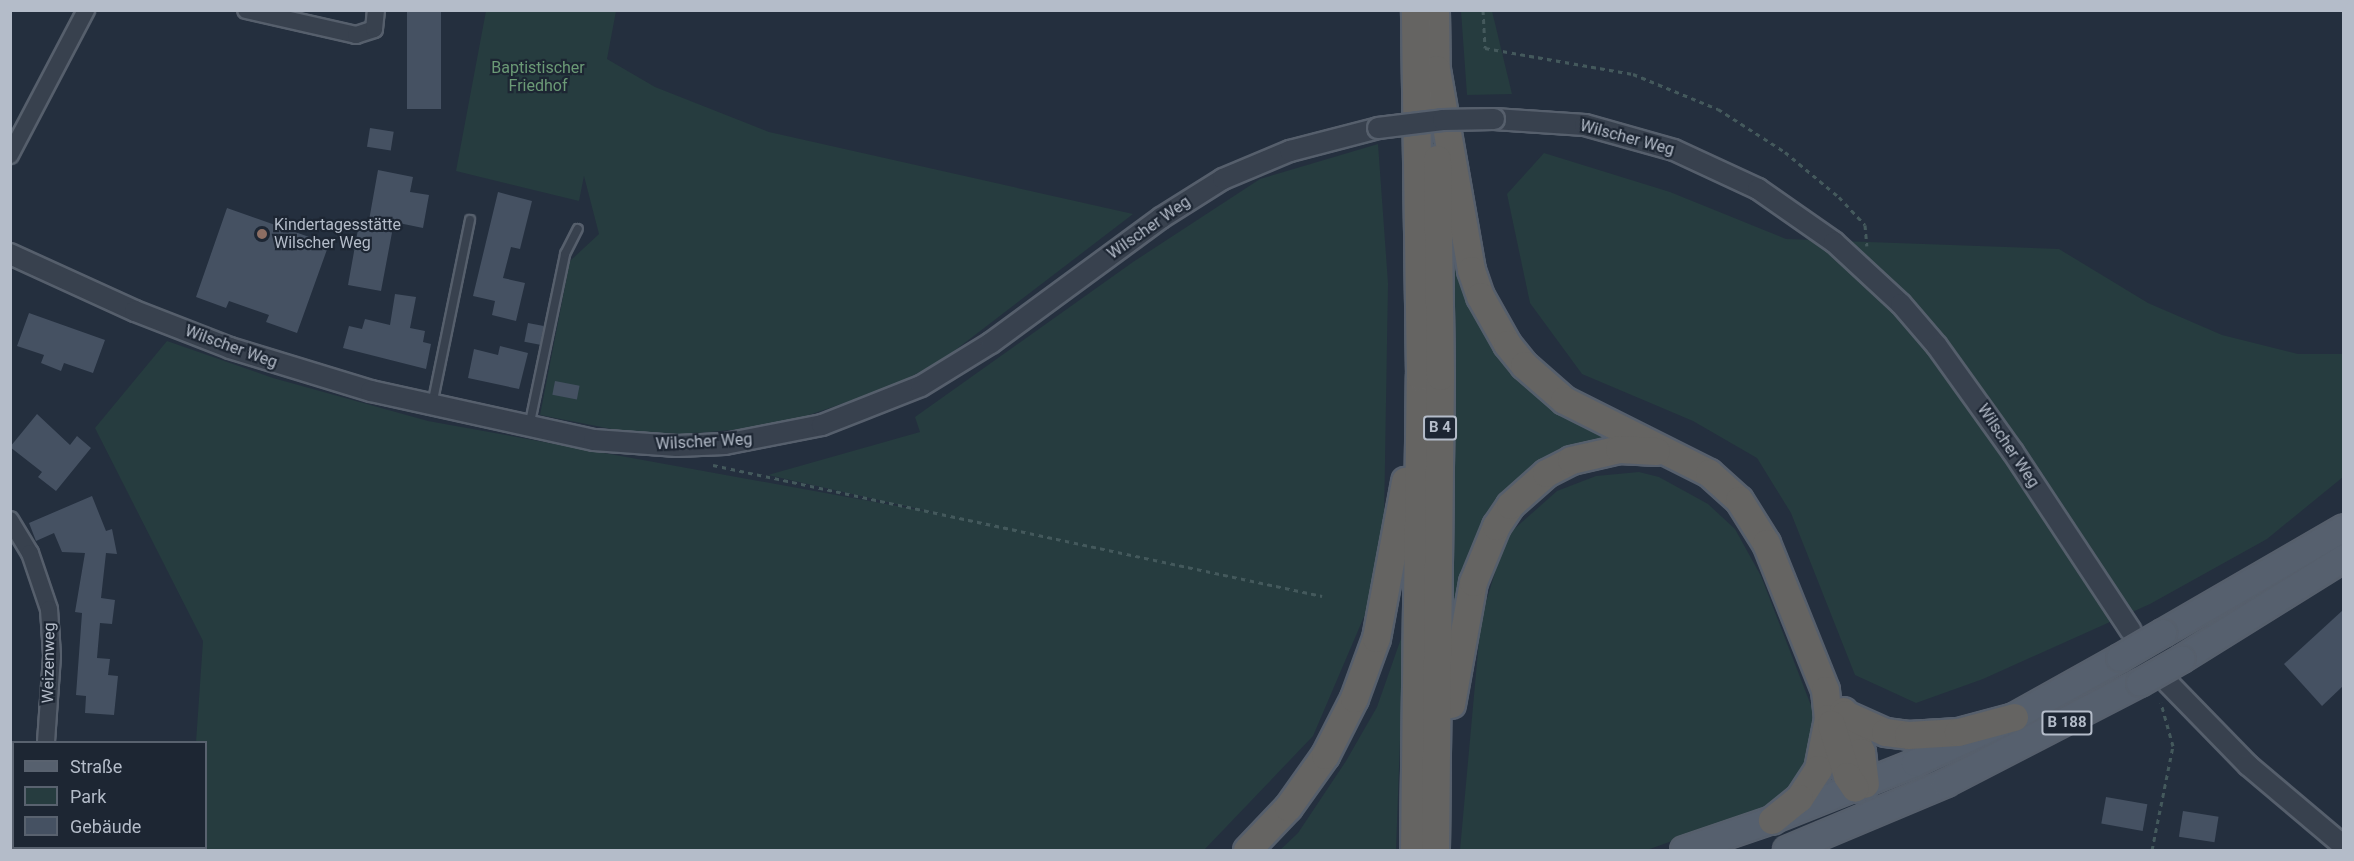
<!DOCTYPE html>
<meta charset="utf-8">
<style>
body{margin:0}
#map{position:relative;width:2354px;height:861px;overflow:hidden;background:#242f3e;font-family:Roboto,sans-serif}
div>[style]{position:absolute}
[style*='--x']{left:calc(var(--x)*1px);top:calc(var(--y)*1px);width:calc(var(--w)*1px);rotate:calc(var(--a)*1deg)}
.green>*{inset:0;background:#263c3f}
.building>*{inset:0;background:#455162;transform-origin:0 0}
.path>*{height:3px;margin-top:-1.5px;transform-origin:0;background:repeating-linear-gradient(90deg,#44595c 0 4.5px,transparent 0 9px)}
.roads{filter:drop-shadow(2px 0 #565f6c) drop-shadow(-2px 0 #565f6c) drop-shadow(0 2px #565f6c) drop-shadow(0 -2px #565f6c)}
.service>*{height:8px;margin:-4px;padding:0 4px;transform-origin:4px;border-radius:4px;background:#38414e}
.minor>*{height:16px;margin:-8px;padding:0 8px;transform-origin:8px;border-radius:8px;background:#38414e}
.tertiary>*{height:20px;margin:-10px;padding:0 10px;transform-origin:10px;border-radius:10px;background:#38414e}
.primary>*{height:26px;margin:-13px;padding:0 13px;transform-origin:13px;border-radius:13px;background:#56606e}
.trunk>*{height:27px;margin:-13.5px;padding:0 13.5px;transform-origin:13.5px;border-radius:13.5px;background:#656462}
.bridges{filter:drop-shadow(2px 0 #565f6c) drop-shadow(-2px 0 #565f6c) drop-shadow(0 2px #565f6c) drop-shadow(0 -2px #565f6c)}
.tertiary-bridge>*{height:20px;margin:-10px;padding:0 10px;transform-origin:10px;border-radius:10px;background:#38414e}
.primary-bridge>*{height:26px;margin:-13px;padding:0 13px;transform-origin:13px;border-radius:13px;background:#56606e}
.dots>*{width:16px;height:16px;translate:-50% -50%;box-sizing:border-box;border:3px solid #1d2633;border-radius:50%}
span{translate:-50% -50%;white-space:nowrap;text-align:center;line-height:1.15;-webkit-text-stroke:4.5px #1d2633;paint-order:stroke}
.shield-label span{padding:2px 4px;background:#1d2633;border:2px solid;border-radius:4px;-webkit-text-stroke-width:0}
.shield-label{font-size:15px;color:#b4bcc9;font-weight:700}
.park-label{font-size:16px;color:#6b9a76}
.street-label{font-size:16px;color:#b4bcc9}
.poi-label{font-size:16px;color:#b4bcc9}
.left{translate:0 -50%;text-align:left}
.frame{position:absolute;inset:0;border:12px solid #b4bcc9;pointer-events:none}
.legend{position:absolute;left:12px;top:741px;width:195px;height:108px;box-sizing:border-box;background:#1d2633;border:2px solid #59626f;margin:0;padding:8px 10px;list-style:none;font-size:18px;color:#b4bcc9}
.legend li{display:flex;align-items:center;gap:12px;height:30px}
.legend b{width:30px;border:2px solid #59626f}
</style>
<div id="map">
<div class="green">
<i style="clip-path:polygon(486px 11px,616px 11px,607px 59px,655px 87px,769px 132px,1133px 214px,945px 358px,894px 386px,777px 426px,675px 435px,632px 433px,540px 415px,570px 261px,599px 234px,584px 176px,579px 201px,456px 171px)"></i>
<i style="clip-path:polygon(1461px 11px,1492px 11px,1512px 94px,1467px 95px)"></i>
<i style="clip-path:polygon(1378px 144px,1388px 283px,1384px 521px,1369px 605px,1313px 736px,1204px 850px,189px 850px,206px 848px,206px 742px,196px 742px,203px 641px,95px 428px,167px 341px,273px 378px,428px 421px,941px 514px,768px 475px,920px 432px,915px 417px,1133px 262px,1260px 179px)"></i>
<i style="clip-path:polygon(1544px 153px,1670px 192px,1786px 239px,2059px 249px,2148px 303px,2222px 335px,2298px 354px,2343px 354px,2343px 477px,2267px 539px,2150px 604px,1983px 679px,1916px 703px,1855px 675px,1791px 513px,1757px 458px,1693px 421px,1582px 374px,1530px 303px,1507px 194px)"></i>
<i style="clip-path:polygon(1448px 201px,1497px 346px,1635px 439px,1530px 472px,1451px 667px)"></i>
<i style="clip-path:polygon(1639px 472px,1659px 477px,1708px 504px,1735px 529px,1761px 576px,1817px 721px,1807px 777px,1773px 805px,1647px 850px,1460px 850px,1481px 618px,1501px 553px,1512px 531px,1557px 491px,1596px 476px)"></i>
<i style="clip-path:polygon(1404px 630px,1396px 850px,1280px 850px,1298px 833px,1346px 761px,1377px 707px)"></i>
</div>
<div class="building">
<i style="left:407px;top:10px;width:34px;height:99px"></i>
<i style="left:370px;top:128px;width:24px;height:19px;rotate:9deg"></i>
<i style="clip-path:polygon(378px 170px,413px 177px,410px 192px,429px 195px,423px 228px,394px 222px,381px 291px,348px 285px,359px 224px,368px 226px)"></i>
<i style="clip-path:polygon(498px 192px,532px 201px,520px 249px,511px 247px,503px 278px,525px 283px,516px 321px,492px 315px,495px 301px,473px 296px)"></i>
<i style="clip-path:polygon(227px 208px,329px 244px,297px 333px,266px 322px,269px 315px,229px 301px,226px 308px,196px 297px)"></i>
<i style="clip-path:polygon(395px 294px,416px 297px,410px 328px,425px 331px,423px 342px,431px 344px,426px 369px,343px 348px,349px 326px,362px 329px,365px 319px,390px 325px)"></i>
<i style="clip-path:polygon(29px 313px,105px 340px,93px 373px,64px 363px,61px 371px,41px 363px,44px 355px,17px 346px)"></i>
<i style="left:528px;top:323px;width:16px;height:19px;rotate:11deg"></i>
<i style="clip-path:polygon(500px 346px,528px 353px,519px 389px,468px 378px,474px 349px,498px 355px)"></i>
<i style="left:555px;top:381px;width:25px;height:14px;rotate:11deg"></i>
<i style="clip-path:polygon(37px 414px,70px 445px,77px 436px,91px 448px,56px 491px,38px 477px,42px 472px,10px 447px)"></i>
<i style="clip-path:polygon(92px 496px,106px 531px,112px 529px,117px 554px,106px 553px,101px 598px,115px 600px,112px 624px,100px 623px,97px 658px,110px 659px,108px 675px,118px 676px,114px 715px,85px 713px,86px 696px,76px 695px,82px 613px,75px 612px,85px 553px,62px 552px,54px 533px,36px 541px,29px 523px)"></i>
<i style="clip-path:polygon(2343px 610px,2343px 686px,2322px 706px,2284px 664px)"></i>
<i style="left:2106px;top:797px;width:42px;height:27px;rotate:10deg"></i>
<i style="left:2183px;top:811px;width:36px;height:26px;rotate:9deg"></i>
</div>
<div class="path">
<i style="--x:1483;--y:10;--w:38;--a:87"></i>
<i style="--x:1485;--y:48;--w:150;--a:10"></i>
<i style="--x:1633;--y:74;--w:92;--a:22.4"></i>
<i style="--x:1718;--y:109;--w:80;--a:32.7"></i>
<i style="--x:1785;--y:152;--w:70;--a:39.8"></i>
<i style="--x:1839;--y:197;--w:38;--a:47"></i>
<i style="--x:1865;--y:225;--w:21;--a:85"></i>
<i style="--x:713;--y:465;--w:623;--a:12.14"></i>
<i style="--x:2152;--y:850;--w:106;--a:-78.6"></i>
<i style="--x:2173;--y:746;--w:45;--a:-105.6"></i>
</div>
<div class="roads">
<div class="service">
<i style="--x:432;--y:405;--w:189;--a:-78.4"></i>
<i style="--x:529;--y:427;--w:177;--a:-78.2"></i>
<i style="--x:565;--y:254;--w:28;--a:-63"></i>
</div>
<div class="minor">
<i style="--x:246;--y:10;--w:113;--a:12.8"></i>
<i style="--x:356;--y:35;--w:19;--a:-18"></i>
<i style="--x:374;--y:29;--w:19;--a:-84"></i>
<i style="--x:10;--y:155;--w:164;--a:-62.3"></i>
<i style="--x:10;--y:520;--w:39;--a:59"></i>
<i style="--x:30;--y:553;--w:59;--a:71.3"></i>
<i style="--x:49;--y:609;--w:47;--a:86.3"></i>
<i style="--x:52;--y:656;--w:86;--a:94"></i>
<i style="--x:10;--y:799;--w:4;--a:14"></i>
</div>
<div class="tertiary">
<i style="--x:1494;--y:119;--w:91;--a:3.8"></i>
<i style="--x:1585;--y:125;--w:92;--a:15.7"></i>
<i style="--x:1674;--y:150;--w:93;--a:24.9"></i>
<i style="--x:1758;--y:189;--w:93;--a:34.9"></i>
<i style="--x:1834;--y:242;--w:91;--a:42.8"></i>
<i style="--x:1901;--y:304;--w:55;--a:49.4"></i>
<i style="--x:1937;--y:346;--w:130;--a:54.4"></i>
<i style="--x:2013;--y:452;--w:214;--a:56.6"></i>
<i style="--x:10;--y:254;--w:137;--a:24.5"></i>
<i style="--x:135;--y:311;--w:102;--a:21.3"></i>
<i style="--x:230;--y:348;--w:147;--a:17"></i>
<i style="--x:371;--y:391;--w:228;--a:12.4"></i>
<i style="--x:594;--y:440;--w:83;--a:4.1"></i>
<i style="--x:677;--y:446;--w:48;--a:-2.4"></i>
<i style="--x:725;--y:444;--w:99;--a:-11.1"></i>
<i style="--x:822;--y:425;--w:106;--a:-21.5"></i>
<i style="--x:921;--y:386;--w:82;--a:-31.6"></i>
<i style="--x:991;--y:343;--w:211;--a:-36.3"></i>
<i style="--x:1161;--y:218;--w:73;--a:-32.2"></i>
<i style="--x:1223;--y:179;--w:73;--a:-22.7"></i>
<i style="--x:1290;--y:151;--w:91;--a:-14.6"></i>
<i style="--x:2168;--y:683;--w:115;--a:45.7"></i>
<i style="--x:2248;--y:765;--w:126;--a:40.2"></i>
</div>
<div class="primary">
<i style="--x:2163;--y:633;--w:209;--a:-30.1"></i>
<i style="--x:2182;--y:659;--w:191;--a:-31.9"></i>
<i style="--x:1684;--y:850;--w:93;--a:-18.8"></i>
<i style="--x:1772;--y:820;--w:154;--a:-21.7"></i>
<i style="--x:1915;--y:763;--w:109;--a:-24.9"></i>
<i style="--x:2014;--y:717;--w:121;--a:-29.1"></i>
<i style="--x:1787;--y:850;--w:173;--a:-22.8"></i>
<i style="--x:1946;--y:783;--w:218;--a:-27.3"></i>
</div>
<div class="trunk">
<i style="--x:1435;--y:10;--w:77;--a:89.3"></i>
<i style="--x:1436;--y:69;--w:204;--a:80.1"></i>
<i style="--x:1471;--y:270;--w:28;--a:71"></i>
<i style="--x:1480;--y:296;--w:55;--a:60.6"></i>
<i style="--x:1507;--y:344;--w:27;--a:51"></i>
<i style="--x:1524;--y:365;--w:53;--a:41.2"></i>
<i style="--x:1564;--y:400;--w:162;--a:26.7"></i>
<i style="--x:1709;--y:473;--w:40;--a:42"></i>
<i style="--x:1739;--y:500;--w:51;--a:57.9"></i>
<i style="--x:1766;--y:543;--w:158;--a:68.1"></i>
<i style="--x:1825;--y:690;--w:28;--a:84"></i>
<i style="--x:1828;--y:718;--w:52;--a:101.1"></i>
<i style="--x:1818;--y:769;--w:35;--a:123"></i>
<i style="--x:1799;--y:798;--w:35;--a:141"></i>
<i style="--x:1451;--y:704;--w:124;--a:-79.8"></i>
<i style="--x:1473;--y:582;--w:61;--a:-67.7"></i>
<i style="--x:1496;--y:526;--w:25;--a:-56"></i>
<i style="--x:1510;--y:505;--w:48;--a:-41.6"></i>
<i style="--x:1546;--y:473;--w:28;--a:-27"></i>
<i style="--x:1571;--y:460;--w:49;--a:-12.9"></i>
<i style="--x:1619;--y:449;--w:37;--a:3"></i>
<i style="--x:1843;--y:711;--w:45;--a:66.3"></i>
<i style="--x:1861;--y:752;--w:32;--a:83"></i>
<i style="--x:1845;--y:714;--w:44;--a:24.2"></i>
<i style="--x:1885;--y:732;--w:23;--a:7"></i>
<i style="--x:1908;--y:735;--w:50;--a:-3.4"></i>
<i style="--x:1958;--y:732;--w:58;--a:-15"></i>
<i style="--x:1831;--y:724;--w:54;--a:72.9"></i>
<i style="--x:1847;--y:776;--w:14;--a:56"></i>
<i style="--x:1247;--y:850;--w:59;--a:-46.4"></i>
<i style="--x:1288;--y:807;--w:64;--a:-54.6"></i>
<i style="--x:1325;--y:755;--w:64;--a:-63"></i>
<i style="--x:1354;--y:698;--w:64;--a:-69.9"></i>
<i style="--x:1376;--y:638;--w:160;--a:-79.5"></i>
<i style="--x:1414;--y:850;--w:474;--a:-89.3"></i>
<i style="--x:1420;--y:376;--w:366;--a:-90.8"></i>
<i style="--x:1435;--y:850;--w:474;--a:-89.4"></i>
<i style="--x:1440;--y:376;--w:217;--a:-90.8"></i>
</div>
</div>
<div class="bridges">
<div class="tertiary-bridge">
<i style="--x:1378;--y:128;--w:65;--a:-7"></i>
<i style="--x:1443;--y:120;--w:51;--a:-1.1"></i>
</div>
<div class="primary-bridge">
<i style="--x:2120;--y:658;--w:50;--a:-30.2"></i>
<i style="--x:2140;--y:683;--w:48;--a:-29.7"></i>
</div>
</div>
<div class="dots">
<i style="left:262px;top:234px;background:#8d6e63"></i>
</div>
<div class="shield-label">
<span style="left:1440px;top:428px">B 4</span>
<span style="left:2067px;top:723px">B 188</span>
</div>
<div class="park-label">
<span style="left:538px;top:77px">Baptistischer<br>Friedhof</span>
</div>
<div class="street-label">
<span style="left:1627px;top:138px;rotate:15deg">Wilscher Weg</span>
<span style="left:1149px;top:228px;rotate:-35deg">Wilscher Weg</span>
<span style="left:231px;top:347px;rotate:20deg">Wilscher Weg</span>
<span style="left:704px;top:442px;rotate:-3deg">Wilscher Weg</span>
<span style="left:2008px;top:446px;rotate:56deg">Wilscher Weg</span>
<span style="left:49px;top:663px;rotate:-89deg">Weizenweg</span>
</div>
<div class="poi-label">
<span class="left" style="left:274px;top:234px">Kindertagesstätte<br>Wilscher Weg</span>
</div>
<div class="frame"></div>
<ul class="legend">
<li><b style="height:8px;background:#56606e"></b>Straße</li>
<li><b style="height:16px;background:#263c3f"></b>Park</li>
<li><b style="height:16px;background:#455162"></b>Gebäude</li>
</ul>
</div>
